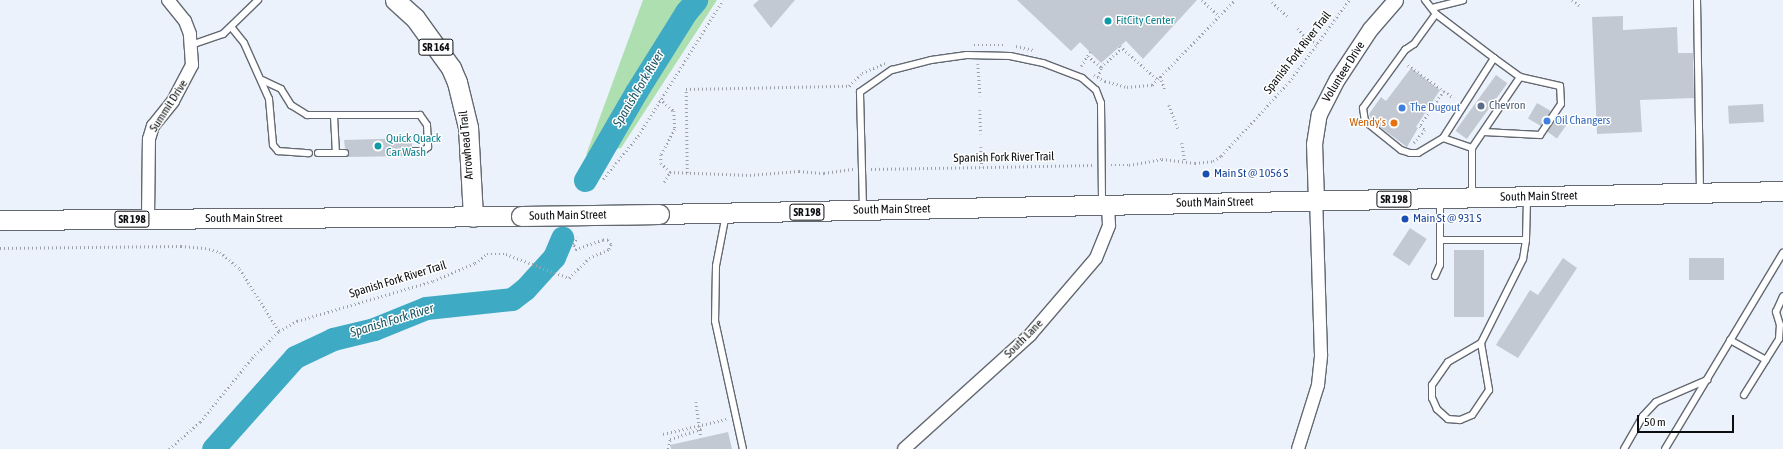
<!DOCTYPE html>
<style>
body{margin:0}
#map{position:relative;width:1783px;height:449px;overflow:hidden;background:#ebf2fb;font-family:"Asap Condensed",sans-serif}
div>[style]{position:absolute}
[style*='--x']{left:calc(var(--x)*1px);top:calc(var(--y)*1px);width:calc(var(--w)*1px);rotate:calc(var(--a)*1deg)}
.green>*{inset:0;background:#aedfb0}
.river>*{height:23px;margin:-11.5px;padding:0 11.5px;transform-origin:11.5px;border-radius:11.5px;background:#3eaac4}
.building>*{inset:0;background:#c3c9d2;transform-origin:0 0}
.path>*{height:2.5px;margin-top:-1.25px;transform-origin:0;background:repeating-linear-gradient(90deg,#9da2a9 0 1px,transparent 0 4px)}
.roads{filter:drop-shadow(1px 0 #646971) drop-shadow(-1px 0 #646971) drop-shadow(0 1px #646971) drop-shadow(0 -1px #646971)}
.service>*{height:6px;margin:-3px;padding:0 3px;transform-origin:3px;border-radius:3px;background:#fff}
.minor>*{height:12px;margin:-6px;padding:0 6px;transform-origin:6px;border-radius:6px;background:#fff}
.tertiary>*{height:15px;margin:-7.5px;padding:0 7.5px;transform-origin:7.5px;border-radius:7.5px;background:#fff}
.primary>*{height:19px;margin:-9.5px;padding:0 9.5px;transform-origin:9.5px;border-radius:9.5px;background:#fff}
.bridges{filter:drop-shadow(1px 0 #646971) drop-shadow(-1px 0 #646971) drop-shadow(0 1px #646971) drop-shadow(0 -1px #646971)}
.primary-bridge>*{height:19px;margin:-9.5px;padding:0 9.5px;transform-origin:9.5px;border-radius:9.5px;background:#fff}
.dots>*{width:11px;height:11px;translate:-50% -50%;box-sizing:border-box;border:2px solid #fff;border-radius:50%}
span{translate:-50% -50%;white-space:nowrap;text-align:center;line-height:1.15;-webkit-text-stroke:3px #fff;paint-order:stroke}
.shield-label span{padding:1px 3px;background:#fff;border:1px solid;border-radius:3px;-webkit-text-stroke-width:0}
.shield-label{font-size:11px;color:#0b0d10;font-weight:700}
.culture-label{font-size:12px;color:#0d838f}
.left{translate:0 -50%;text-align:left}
.street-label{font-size:12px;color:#0b0d10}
.service-label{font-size:12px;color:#4e5e75}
.shop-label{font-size:12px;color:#366cbe}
.food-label{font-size:12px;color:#c56008}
.right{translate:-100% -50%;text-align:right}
.transit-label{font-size:12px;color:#164399}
.water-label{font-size:13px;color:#1b5664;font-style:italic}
.scale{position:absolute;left:1637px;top:415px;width:97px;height:18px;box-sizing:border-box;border:2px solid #0b0d10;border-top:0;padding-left:5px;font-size:12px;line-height:14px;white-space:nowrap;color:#0b0d10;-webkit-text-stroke:3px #fff;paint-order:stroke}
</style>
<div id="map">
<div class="green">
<i style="clip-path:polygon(643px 0,717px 0,621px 148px,586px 155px)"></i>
</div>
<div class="river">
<i style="--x:585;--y:180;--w:102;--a:-59.9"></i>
<i style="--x:636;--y:92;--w:94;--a:-58"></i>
<i style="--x:686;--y:12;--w:16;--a:-50"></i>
<i style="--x:213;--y:449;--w:123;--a:-48.3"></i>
<i style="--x:295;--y:357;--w:42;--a:-25.3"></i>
<i style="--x:333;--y:339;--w:42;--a:-13.7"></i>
<i style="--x:374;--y:329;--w:56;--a:-22"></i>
<i style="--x:426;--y:308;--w:86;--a:-6"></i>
<i style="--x:512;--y:299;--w:16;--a:-38"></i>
<i style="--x:525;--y:289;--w:43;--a:-47.8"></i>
<i style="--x:554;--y:257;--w:21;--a:-67"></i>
</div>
<div class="building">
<i style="clip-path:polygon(759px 0,795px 0,771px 28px,753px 5px)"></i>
<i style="clip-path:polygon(1017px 0,1197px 0,1143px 59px,1126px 41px,1101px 63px,1080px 42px,1071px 51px)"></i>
<i style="clip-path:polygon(1623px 16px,1623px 30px,1677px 27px,1678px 53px,1693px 53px,1694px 98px,1640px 100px,1642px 132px,1597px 134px,1592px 17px)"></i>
<i style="clip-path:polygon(1411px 68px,1440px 90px,1416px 127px,1418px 128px,1407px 147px,1372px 121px,1369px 114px,1381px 97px,1386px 101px)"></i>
<i style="left:1496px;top:75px;width:14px;height:69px;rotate:36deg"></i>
<i style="left:1537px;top:103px;width:16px;height:18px;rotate:30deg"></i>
<i style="left:1763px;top:104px;width:18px;height:35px;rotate:87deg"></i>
<i style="left:1558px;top:116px;width:12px;height:19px;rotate:35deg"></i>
<i style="clip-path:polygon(412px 138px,412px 146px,408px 151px,412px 156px,347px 157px,349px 153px,345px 148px,344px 140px)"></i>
<i style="left:1410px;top:228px;width:20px;height:32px;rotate:33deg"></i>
<i style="left:1454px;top:250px;width:30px;height:67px"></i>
<i style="clip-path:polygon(1563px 258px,1577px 268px,1518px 358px,1496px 345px,1530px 290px,1538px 295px)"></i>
<i style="left:1689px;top:258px;width:35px;height:22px"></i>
<i style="clip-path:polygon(728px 432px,732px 449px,671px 449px,670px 445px)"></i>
</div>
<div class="path">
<i style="--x:1202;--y:0;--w:23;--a:43"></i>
<i style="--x:1572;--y:0;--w:9;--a:36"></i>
<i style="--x:1272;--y:2;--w:22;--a:43"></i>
<i style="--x:1298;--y:28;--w:9;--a:54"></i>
<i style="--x:1303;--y:35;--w:17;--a:31"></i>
<i style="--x:974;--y:45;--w:31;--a:0"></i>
<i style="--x:1016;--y:46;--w:18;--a:13"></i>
<i style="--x:1120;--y:46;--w:51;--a:41.8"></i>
<i style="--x:1088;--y:56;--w:17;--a:40"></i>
<i style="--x:1101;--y:67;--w:28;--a:-42"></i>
<i style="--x:978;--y:64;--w:32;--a:86"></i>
<i style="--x:1408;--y:65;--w:44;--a:35.8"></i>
<i style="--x:1444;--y:91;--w:42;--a:124.4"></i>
<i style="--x:1420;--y:126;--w:6;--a:39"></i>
<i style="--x:1425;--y:130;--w:17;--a:130"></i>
<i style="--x:1081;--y:66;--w:17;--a:-57"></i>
<i style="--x:1094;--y:75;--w:13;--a:29"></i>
<i style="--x:1105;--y:81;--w:23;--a:15"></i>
<i style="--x:1127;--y:87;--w:25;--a:-5"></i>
<i style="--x:1152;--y:85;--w:11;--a:-45"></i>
<i style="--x:1098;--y:77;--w:10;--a:-73"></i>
<i style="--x:1164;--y:89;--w:13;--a:-108"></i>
<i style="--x:1160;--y:77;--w:107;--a:-45.8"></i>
<i style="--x:1444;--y:91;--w:12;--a:35"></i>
<i style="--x:660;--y:99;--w:18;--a:41"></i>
<i style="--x:674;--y:111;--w:18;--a:87"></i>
<i style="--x:675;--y:129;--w:30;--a:118"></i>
<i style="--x:661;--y:155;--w:8;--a:90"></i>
<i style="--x:661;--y:163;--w:13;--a:45"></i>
<i style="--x:670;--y:172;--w:80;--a:2.1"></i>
<i style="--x:750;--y:175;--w:49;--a:-4.7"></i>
<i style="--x:799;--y:171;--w:25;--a:5"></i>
<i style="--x:824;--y:173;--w:30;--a:-8"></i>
<i style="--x:1169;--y:105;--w:25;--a:69"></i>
<i style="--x:980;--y:110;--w:24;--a:88"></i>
<i style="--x:1182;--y:143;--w:19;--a:81"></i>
<i style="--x:981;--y:147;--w:20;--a:87"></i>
<i style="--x:1111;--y:165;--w:18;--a:0"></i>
<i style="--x:1129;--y:165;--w:34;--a:-10"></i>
<i style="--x:1162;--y:159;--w:33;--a:7"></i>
<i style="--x:1195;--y:163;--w:18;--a:-6"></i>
<i style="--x:1213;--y:161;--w:9;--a:-32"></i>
<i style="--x:1221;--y:156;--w:100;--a:-47.4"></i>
<i style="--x:1289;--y:82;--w:102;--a:-53.8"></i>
<i style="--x:871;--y:169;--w:223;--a:-1"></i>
<i style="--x:687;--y:173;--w:84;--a:-90.7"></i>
<i style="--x:686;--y:89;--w:163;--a:-1.1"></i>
<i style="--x:849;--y:86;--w:18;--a:-45"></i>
<i style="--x:862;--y:73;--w:25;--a:-23"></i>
<i style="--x:603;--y:179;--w:55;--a:-50.9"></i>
<i style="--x:638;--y:136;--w:160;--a:-58"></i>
<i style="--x:664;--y:182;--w:12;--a:-59"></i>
<i style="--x:0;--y:248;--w:181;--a:-0.6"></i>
<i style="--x:181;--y:246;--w:24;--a:5"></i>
<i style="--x:205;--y:248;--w:16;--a:15"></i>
<i style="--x:220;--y:252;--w:26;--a:40"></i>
<i style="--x:240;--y:269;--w:73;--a:57.8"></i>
<i style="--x:696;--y:402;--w:36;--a:82"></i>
<i style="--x:663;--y:434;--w:65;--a:-13.4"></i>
<i style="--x:169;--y:449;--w:41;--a:-41.1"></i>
<i style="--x:200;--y:422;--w:82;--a:-50.9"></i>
<i style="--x:252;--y:358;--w:38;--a:-45"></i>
<i style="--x:279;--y:331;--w:21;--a:-29"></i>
<i style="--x:297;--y:321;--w:142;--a:-16.4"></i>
<i style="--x:433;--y:281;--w:46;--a:-23.2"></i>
<i style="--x:475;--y:263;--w:15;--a:-37"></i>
<i style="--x:487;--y:254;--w:19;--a:0"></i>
<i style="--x:506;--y:254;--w:67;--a:20.9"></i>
<i style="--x:569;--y:278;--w:28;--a:-45"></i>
<i style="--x:589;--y:258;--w:22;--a:-24"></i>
<i style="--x:609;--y:249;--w:5;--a:-68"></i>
<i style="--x:611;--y:244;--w:5;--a:-127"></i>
<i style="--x:608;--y:240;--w:5;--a:180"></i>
<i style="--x:603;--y:240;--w:29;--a:160"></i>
<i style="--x:576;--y:250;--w:7;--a:-117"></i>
<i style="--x:573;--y:244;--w:8;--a:-60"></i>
<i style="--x:668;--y:449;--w:10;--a:-79"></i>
<i style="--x:670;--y:439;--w:33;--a:-18"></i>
</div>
<div class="roads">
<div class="service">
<i style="--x:1425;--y:0;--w:18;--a:52"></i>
<i style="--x:1436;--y:14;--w:73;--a:37.2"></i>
<i style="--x:1494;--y:58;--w:95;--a:122.5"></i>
<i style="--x:1443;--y:138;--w:29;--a:149"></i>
<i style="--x:1418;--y:153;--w:8;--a:180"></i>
<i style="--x:1410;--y:153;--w:9;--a:-162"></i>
<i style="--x:1401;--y:150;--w:46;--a:-141.1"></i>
<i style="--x:1365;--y:121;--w:13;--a:-99"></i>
<i style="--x:1363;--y:108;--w:72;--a:-54.1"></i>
<i style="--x:1405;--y:50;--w:11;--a:-34"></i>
<i style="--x:1414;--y:44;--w:37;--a:-54"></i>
<i style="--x:1697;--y:0;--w:191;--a:89.1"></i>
<i style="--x:1432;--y:8;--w:32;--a:-14"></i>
<i style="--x:232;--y:28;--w:19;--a:51"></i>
<i style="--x:244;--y:43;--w:61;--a:65.9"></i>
<i style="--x:269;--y:99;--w:46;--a:85"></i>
<i style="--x:273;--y:145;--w:8;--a:50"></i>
<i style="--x:278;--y:151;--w:31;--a:4"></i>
<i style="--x:191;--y:45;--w:34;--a:-19"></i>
<i style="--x:223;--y:34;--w:49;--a:-44.2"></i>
<i style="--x:262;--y:80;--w:21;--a:25"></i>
<i style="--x:281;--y:89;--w:19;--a:58"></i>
<i style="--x:291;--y:105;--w:19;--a:32"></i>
<i style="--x:307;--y:115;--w:113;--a:0"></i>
<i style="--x:420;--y:115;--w:12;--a:55"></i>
<i style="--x:427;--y:125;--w:22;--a:87"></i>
<i style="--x:428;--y:147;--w:6;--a:141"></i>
<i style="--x:423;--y:151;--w:11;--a:180"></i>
<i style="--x:334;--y:116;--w:37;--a:87"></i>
<i style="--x:1484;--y:132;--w:56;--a:3.1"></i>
<i style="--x:1540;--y:135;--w:37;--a:-56"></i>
<i style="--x:1561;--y:104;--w:18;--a:-93"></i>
<i style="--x:1560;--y:86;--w:41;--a:-167.3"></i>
<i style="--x:1443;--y:138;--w:31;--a:19"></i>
<i style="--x:1472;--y:148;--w:47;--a:90"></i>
<i style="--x:1472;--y:148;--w:86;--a:-55.9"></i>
<i style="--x:1520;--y:77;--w:32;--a:-144"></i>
<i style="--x:318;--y:153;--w:27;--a:0"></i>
<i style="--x:1440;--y:200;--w:40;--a:90"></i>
<i style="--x:1440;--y:240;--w:86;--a:0"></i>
<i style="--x:1526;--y:240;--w:41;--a:-88.6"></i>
<i style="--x:863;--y:208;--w:116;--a:-91.5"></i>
<i style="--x:860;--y:92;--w:39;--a:-35"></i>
<i style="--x:892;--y:70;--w:40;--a:-14.4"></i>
<i style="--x:931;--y:60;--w:36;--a:-8"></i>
<i style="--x:967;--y:55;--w:43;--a:1.3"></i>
<i style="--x:1010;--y:56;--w:34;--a:12"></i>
<i style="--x:1043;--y:63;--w:42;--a:21"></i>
<i style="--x:1082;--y:78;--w:18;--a:41"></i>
<i style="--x:1096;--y:90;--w:14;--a:69"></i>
<i style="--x:1101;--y:103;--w:101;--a:89.4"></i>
<i style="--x:726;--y:214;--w:53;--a:100.9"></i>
<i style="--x:716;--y:266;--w:55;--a:91"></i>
<i style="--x:715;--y:321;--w:131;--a:77.7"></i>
<i style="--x:1435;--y:276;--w:12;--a:-66"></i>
<i style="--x:1440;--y:265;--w:25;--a:-90"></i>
<i style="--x:1730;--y:340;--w:41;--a:29.1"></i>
<i style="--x:1481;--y:343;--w:48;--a:80.3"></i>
<i style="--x:1489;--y:390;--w:30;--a:124"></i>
<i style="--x:1472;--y:415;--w:13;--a:157"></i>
<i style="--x:1460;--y:420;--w:12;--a:-175"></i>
<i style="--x:1448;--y:419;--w:15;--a:-138"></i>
<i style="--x:1437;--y:409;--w:12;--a:-114"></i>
<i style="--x:1432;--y:398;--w:13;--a:-90"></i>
<i style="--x:1432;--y:385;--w:28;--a:-55"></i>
<i style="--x:1448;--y:362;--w:38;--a:-30"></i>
<i style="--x:1481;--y:343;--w:94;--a:-63.4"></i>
<i style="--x:1523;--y:259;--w:19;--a:-81"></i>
<i style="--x:1744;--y:395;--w:66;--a:-58"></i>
<i style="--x:1779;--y:339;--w:14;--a:-86"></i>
<i style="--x:1780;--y:325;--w:14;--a:-107"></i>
<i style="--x:1776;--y:312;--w:17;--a:-66"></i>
<i style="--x:1624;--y:449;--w:38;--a:-60"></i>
<i style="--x:1643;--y:416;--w:19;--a:-47"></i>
<i style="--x:1656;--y:402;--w:56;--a:-23.3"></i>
<i style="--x:1665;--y:449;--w:229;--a:-59"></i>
</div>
<div class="minor">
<i style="--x:148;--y:218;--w:79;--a:-89.3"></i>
<i style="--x:149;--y:139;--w:14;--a:-73"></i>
<i style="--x:153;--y:126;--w:32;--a:-51"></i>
<i style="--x:173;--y:101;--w:41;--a:-62.2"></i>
<i style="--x:192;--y:65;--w:31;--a:-94"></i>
<i style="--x:190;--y:34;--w:14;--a:-111"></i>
<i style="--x:185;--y:21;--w:27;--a:-129"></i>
<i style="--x:904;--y:449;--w:170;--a:-42.1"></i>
<i style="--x:1030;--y:335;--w:101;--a:-49.4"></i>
<i style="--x:1096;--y:258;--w:35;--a:-68"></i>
<i style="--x:1109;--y:225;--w:20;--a:-93"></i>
<i style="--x:1298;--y:449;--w:67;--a:-72.6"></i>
<i style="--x:1318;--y:385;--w:30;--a:-84"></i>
<i style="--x:1321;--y:355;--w:155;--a:-91.8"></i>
</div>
<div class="tertiary">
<i style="--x:1316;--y:200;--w:56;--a:-92"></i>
<i style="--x:1314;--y:144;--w:30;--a:-81"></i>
<i style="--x:1319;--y:114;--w:39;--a:-63"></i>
<i style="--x:1337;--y:79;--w:60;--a:-56.6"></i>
<i style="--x:1370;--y:29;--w:38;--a:-49"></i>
</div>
<div class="primary">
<i style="--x:395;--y:0;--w:27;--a:42"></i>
<i style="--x:415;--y:18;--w:62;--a:54.2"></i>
<i style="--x:451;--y:68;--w:15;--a:67"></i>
<i style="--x:457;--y:82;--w:46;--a:76.3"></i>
<i style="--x:468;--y:127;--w:90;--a:86.8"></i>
<i style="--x:659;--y:214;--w:1124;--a:-1.17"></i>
<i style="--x:0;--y:220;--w:521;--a:-0.44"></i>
</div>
</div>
<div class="bridges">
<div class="primary-bridge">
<i style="--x:521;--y:216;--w:138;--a:-0.8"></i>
</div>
</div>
<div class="dots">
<i style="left:1108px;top:21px;background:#0f9aa8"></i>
<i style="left:1481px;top:106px;background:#5c6f8a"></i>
<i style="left:1402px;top:108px;background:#3f7fe0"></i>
<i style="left:1547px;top:121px;background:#3f7fe0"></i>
<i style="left:1394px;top:123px;background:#e8710a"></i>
<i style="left:378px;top:146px;background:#0f9aa8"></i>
<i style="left:1206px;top:174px;background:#1a4fb4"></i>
<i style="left:1405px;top:219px;background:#1a4fb4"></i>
</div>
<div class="shield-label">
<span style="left:436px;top:47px">SR 164</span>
<span style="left:1394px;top:199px">SR 198</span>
<span style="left:807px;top:212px">SR 198</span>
<span style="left:132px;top:219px">SR 198</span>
</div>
<div class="culture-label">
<span class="left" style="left:1116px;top:21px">FitCity Center</span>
<span class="left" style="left:386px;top:146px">Quick Quack<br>Car Wash</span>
</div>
<div class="street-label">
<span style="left:1298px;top:53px;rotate:-52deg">Spanish Fork River Trail</span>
<span style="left:1344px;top:72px;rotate:-58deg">Volunteer Drive</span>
<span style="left:169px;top:106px;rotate:-57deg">Summit Drive</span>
<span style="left:467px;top:145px;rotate:-95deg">Arrowhead Trail</span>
<span style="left:1004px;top:158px;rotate:-1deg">Spanish Fork River Trail</span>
<span style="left:1539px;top:197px;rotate:-1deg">South Main Street</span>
<span style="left:1215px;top:203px;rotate:-1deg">South Main Street</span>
<span style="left:892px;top:210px;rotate:-1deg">South Main Street</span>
<span style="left:568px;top:216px;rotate:-1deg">South Main Street</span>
<span style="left:244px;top:219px">South Main Street</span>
<span style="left:398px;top:280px;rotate:-17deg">Spanish Fork River Trail</span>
<span style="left:1024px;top:339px;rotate:-45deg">South Lane</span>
</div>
<div class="service-label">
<span class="left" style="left:1489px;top:106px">Chevron</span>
</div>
<div class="shop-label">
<span class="left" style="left:1410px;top:108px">The Dugout</span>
<span class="left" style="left:1555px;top:121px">Oil Changers</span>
</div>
<div class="food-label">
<span class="right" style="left:1386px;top:123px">Wendy's</span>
</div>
<div class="transit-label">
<span class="left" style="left:1214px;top:174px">Main St @ 1056 S</span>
<span class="left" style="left:1413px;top:219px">Main St @ 931 S</span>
</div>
<div class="water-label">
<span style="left:639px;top:89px;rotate:-59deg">Spanish Fork River</span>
<span style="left:392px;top:321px;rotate:-17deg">Spanish Fork River</span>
</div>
<div class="scale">50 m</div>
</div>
